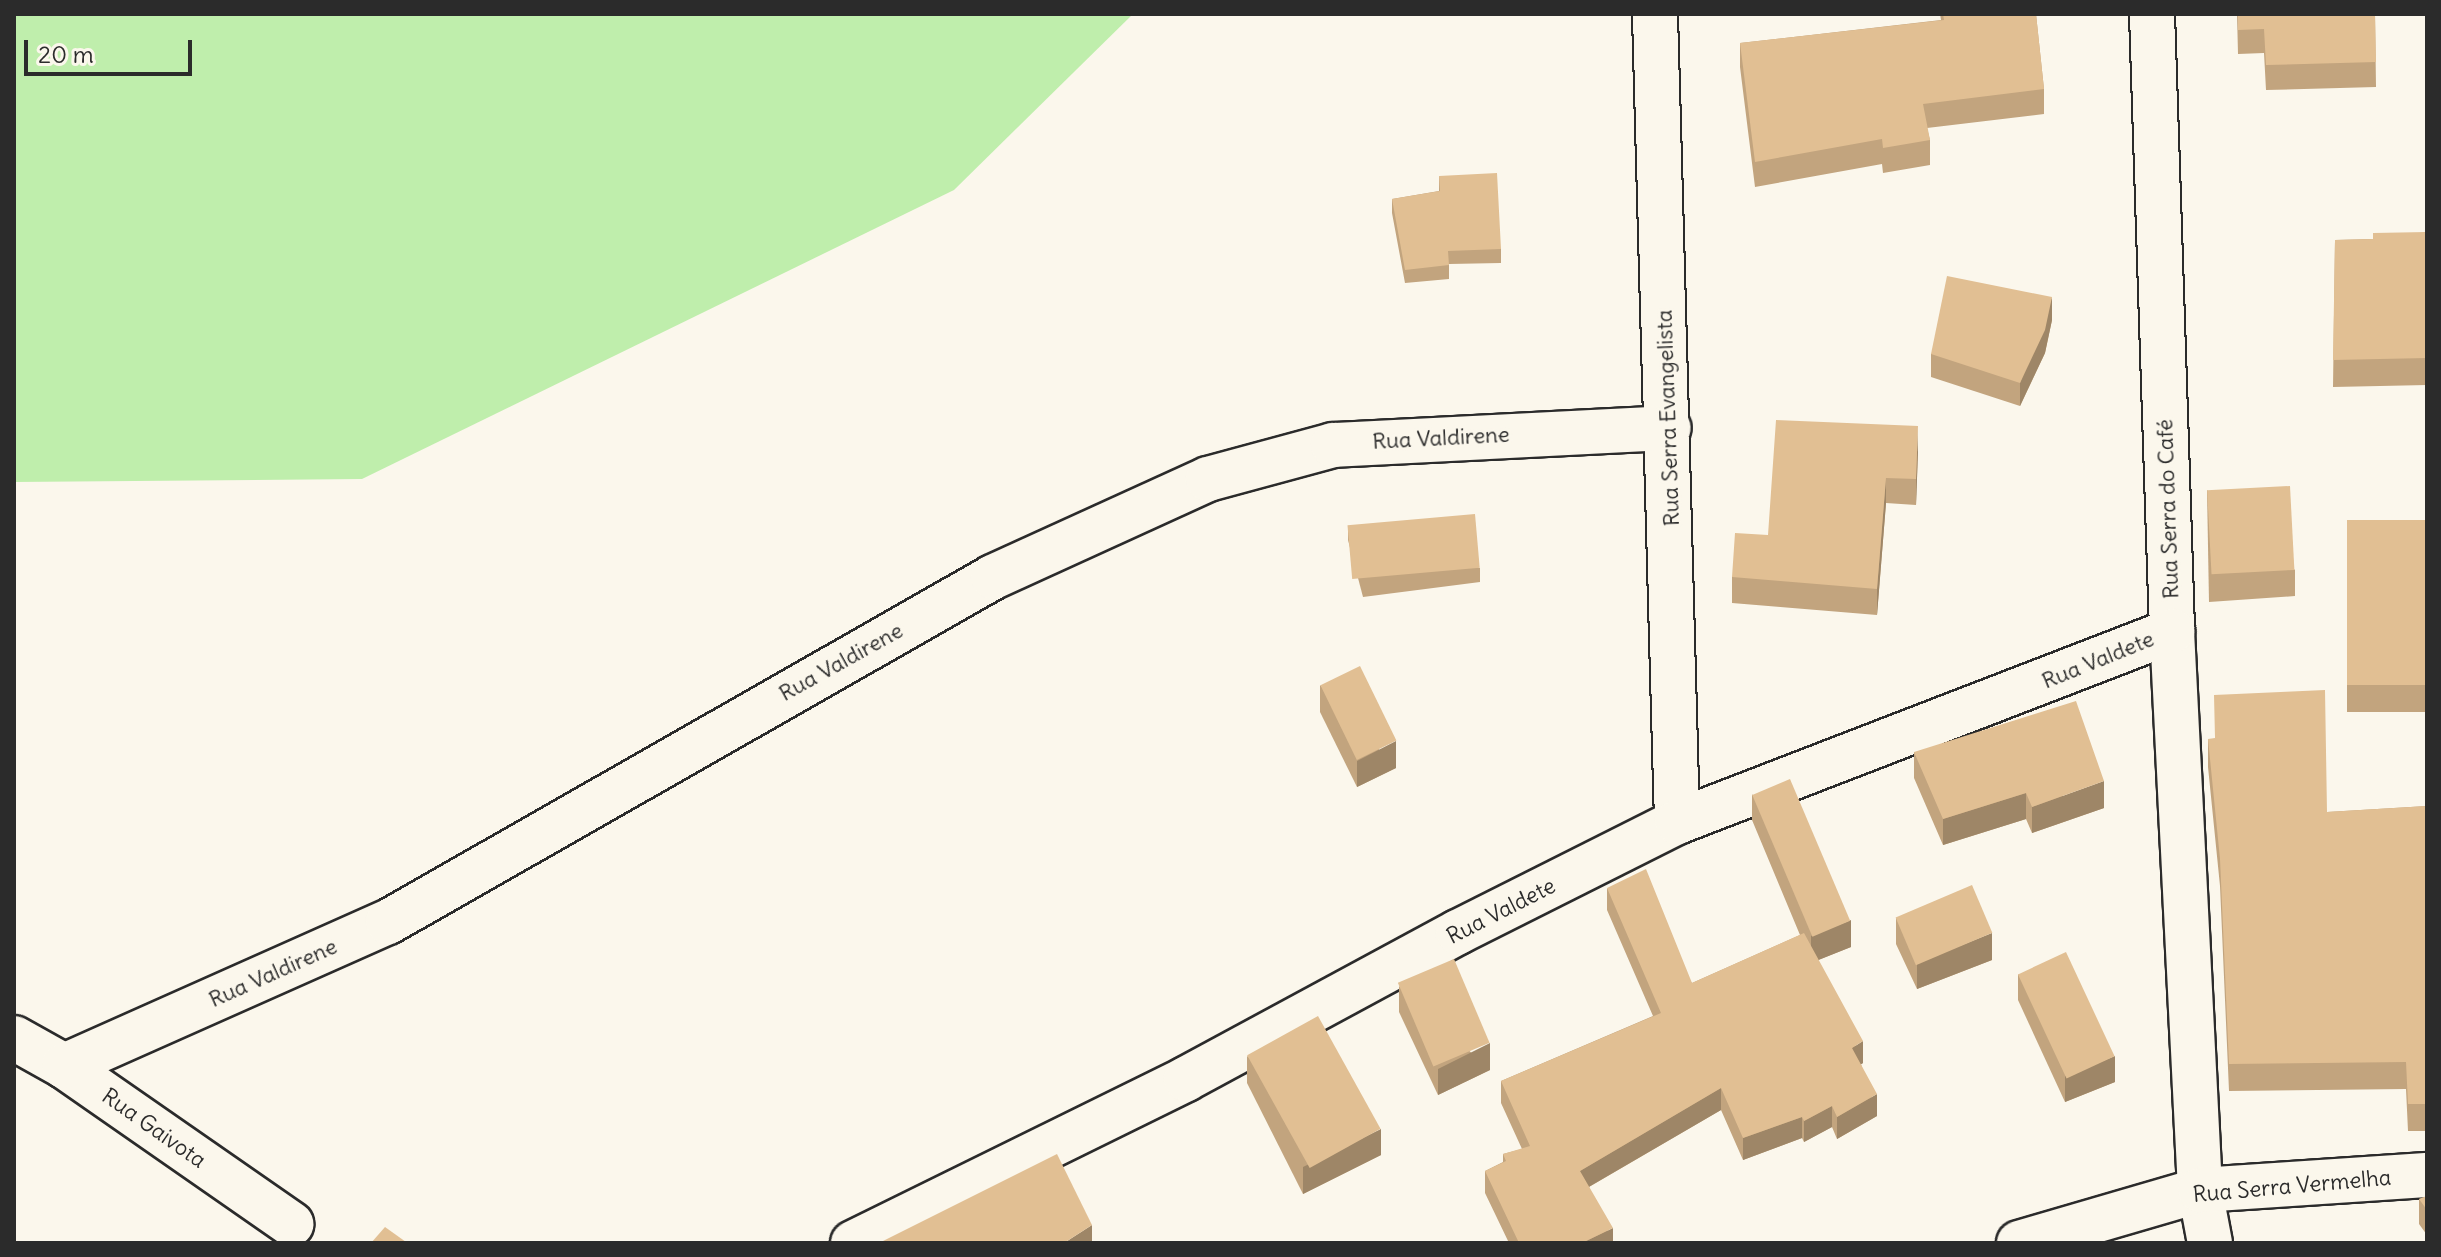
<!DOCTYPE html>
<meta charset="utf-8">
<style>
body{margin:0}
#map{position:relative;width:2441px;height:1257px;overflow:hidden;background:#fbf7ec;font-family:Delius,sans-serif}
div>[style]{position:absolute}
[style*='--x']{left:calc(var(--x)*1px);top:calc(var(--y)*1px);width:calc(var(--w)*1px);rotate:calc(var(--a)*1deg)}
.green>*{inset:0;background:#bfeeac}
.roads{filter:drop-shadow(2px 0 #2b2b2b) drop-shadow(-2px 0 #2b2b2b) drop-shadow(0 2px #2b2b2b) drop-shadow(0 -2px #2b2b2b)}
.minor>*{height:44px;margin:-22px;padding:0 22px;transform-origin:22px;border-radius:22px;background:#fbf7ec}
.wall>*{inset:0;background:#c2a47e;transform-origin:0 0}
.shaded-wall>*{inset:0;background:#9e8667}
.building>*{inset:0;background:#e1bf93;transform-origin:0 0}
span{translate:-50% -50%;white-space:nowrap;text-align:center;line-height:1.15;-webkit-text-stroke:6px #fbf7ec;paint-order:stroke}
.street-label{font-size:22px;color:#2b2b2b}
.frame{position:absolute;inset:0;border:16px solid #2b2b2b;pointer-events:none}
.scale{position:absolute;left:24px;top:40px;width:168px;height:36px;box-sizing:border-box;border:4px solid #2b2b2b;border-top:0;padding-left:10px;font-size:24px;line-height:28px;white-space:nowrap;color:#2b2b2b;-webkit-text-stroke:6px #fbf7ec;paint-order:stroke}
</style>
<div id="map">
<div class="green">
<i style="clip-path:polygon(14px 14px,1133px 14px,954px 190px,362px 479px,14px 482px)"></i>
</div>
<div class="roads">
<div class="minor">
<i style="--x:1655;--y:14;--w:808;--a:88.44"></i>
<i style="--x:2152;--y:14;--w:617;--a:88.14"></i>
<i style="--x:2172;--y:631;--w:560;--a:87.13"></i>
<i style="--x:2200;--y:1190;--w:54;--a:79.3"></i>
<i style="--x:14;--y:1038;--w:57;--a:29.2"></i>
<i style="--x:64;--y:1066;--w:277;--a:34.8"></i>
<i style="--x:64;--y:1066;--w:355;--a:-24"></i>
<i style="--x:388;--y:922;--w:696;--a:-29.69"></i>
<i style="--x:993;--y:577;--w:236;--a:-24.5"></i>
<i style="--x:1208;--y:479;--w:130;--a:-15.2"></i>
<i style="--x:1333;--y:445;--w:336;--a:-2.9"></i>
<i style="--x:853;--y:1243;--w:371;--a:-26.2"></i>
<i style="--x:1186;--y:1079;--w:309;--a:-28.4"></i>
<i style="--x:1458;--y:932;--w:245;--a:-26.7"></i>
<i style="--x:1677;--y:822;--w:531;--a:-21.1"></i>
<i style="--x:2019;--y:1243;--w:189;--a:-16.3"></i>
<i style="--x:2200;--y:1190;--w:227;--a:-3.8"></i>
</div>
</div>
<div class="wall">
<i style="clip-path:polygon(1940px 14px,2036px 14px,2044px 89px,2044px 114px,1927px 128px,1930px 140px,1930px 165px,1883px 173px,1882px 164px,1755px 187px,1740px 67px,1740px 43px,1941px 20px)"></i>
<i style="clip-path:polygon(2237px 14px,2375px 14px,2376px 87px,2266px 90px,2264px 53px,2238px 54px)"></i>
<i style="clip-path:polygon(1439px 176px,1501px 249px,1501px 263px,1449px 264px,1449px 279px,1405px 283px,1392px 213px,1392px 199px,1439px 191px)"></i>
<i style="clip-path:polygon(2427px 232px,2427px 385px,2333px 387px,2335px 240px,2373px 239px)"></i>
<i style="clip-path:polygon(2052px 320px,2045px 353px,2020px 406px,1931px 377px,1931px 354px)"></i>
<i style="clip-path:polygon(1918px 451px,1916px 505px,1886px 503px,1877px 615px,1732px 603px,1732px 577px,1768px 535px)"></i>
<i style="clip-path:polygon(2207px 490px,2295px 570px,2295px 596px,2209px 602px)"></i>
<i style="left:2427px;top:520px;width:192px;height:80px;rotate:90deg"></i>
<i style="clip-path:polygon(1348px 526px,1480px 568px,1480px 582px,1363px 597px,1348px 540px)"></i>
<i style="clip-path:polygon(1320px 685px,1396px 768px,1357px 787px,1320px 712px)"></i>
<i style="clip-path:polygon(2208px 739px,2327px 812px,2427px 806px,2427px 1131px,2408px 1131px,2406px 1089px,2229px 1091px,2220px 886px,2208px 767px)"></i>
<i style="clip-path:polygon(1914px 752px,2104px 808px,2032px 833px,2026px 819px,1943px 845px,1914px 778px)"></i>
<i style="clip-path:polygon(1752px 794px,1851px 947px,1818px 960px,1863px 1063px,1861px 1064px,1877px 1116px,1837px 1139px,1832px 1127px,1804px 1142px,1802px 1138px,1743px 1160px,1721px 1110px,1589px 1187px,1613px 1243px,1509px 1243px,1485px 1193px,1485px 1171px,1503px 1162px,1503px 1154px,1522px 1149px,1501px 1103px,1501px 1081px,1653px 1016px,1607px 910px,1607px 888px,1692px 983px,1800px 935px,1752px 820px)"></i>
<i style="clip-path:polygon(1896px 918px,1992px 960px,1917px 989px,1896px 944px)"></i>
<i style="clip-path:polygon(2018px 974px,2115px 1082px,2065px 1102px,2018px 1000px)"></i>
<i style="clip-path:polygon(1399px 986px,1490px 1070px,1438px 1095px,1399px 1012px)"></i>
<i style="clip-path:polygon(1247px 1056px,1381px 1155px,1303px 1194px,1247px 1083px)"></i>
<i style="clip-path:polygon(2427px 1196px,2427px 1235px,2419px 1224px,2419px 1199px)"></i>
</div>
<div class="shaded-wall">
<i style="clip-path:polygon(2052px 297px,2052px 320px,2045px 353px,2020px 406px,2020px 383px)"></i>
<i style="clip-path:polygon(1918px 426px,1918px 451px,1916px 505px,1916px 479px)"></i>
<i style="clip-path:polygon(1886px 478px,1886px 503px,1877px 615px,1877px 589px)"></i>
<i style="clip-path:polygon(1396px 741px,1396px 768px,1357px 787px,1357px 761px)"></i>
<i style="clip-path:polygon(2104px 781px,2104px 808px,2032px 833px,2032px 807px)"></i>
<i style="clip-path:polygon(2026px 793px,2026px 819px,1943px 845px,1943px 819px)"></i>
<i style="clip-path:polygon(1851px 920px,1851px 947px,1811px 963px,1811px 936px)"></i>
<i style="clip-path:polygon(1992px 933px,1992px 960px,1917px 989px,1917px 963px)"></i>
<i style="clip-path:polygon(1863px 1041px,1863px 1063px,1852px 1070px,1852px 1048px)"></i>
<i style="clip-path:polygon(1490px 1043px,1490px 1070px,1438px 1095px,1438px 1069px)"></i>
<i style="clip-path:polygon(2115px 1056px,2115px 1082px,2065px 1102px,2065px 1076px)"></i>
<i style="clip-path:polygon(1721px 1088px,1721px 1110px,1580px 1192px,1580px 1171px)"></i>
<i style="clip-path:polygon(1877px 1094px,1877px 1116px,1837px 1139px,1837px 1117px)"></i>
<i style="clip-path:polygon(1832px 1106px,1832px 1127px,1804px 1142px,1804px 1121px)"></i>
<i style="clip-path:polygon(1802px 1117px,1802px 1138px,1743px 1160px,1743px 1138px)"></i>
<i style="clip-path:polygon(1381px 1129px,1381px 1155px,1303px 1194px,1303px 1167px)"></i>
<i style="clip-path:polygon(1092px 1225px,1092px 1243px,1064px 1243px)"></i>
<i style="clip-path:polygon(1613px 1228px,1613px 1243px,1582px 1243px)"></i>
</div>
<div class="building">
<i style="clip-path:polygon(1943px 14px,2036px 14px,2044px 89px,1923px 104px,1930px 140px,1883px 148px,1882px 139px,1755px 162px,1740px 43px,1944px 20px)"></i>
<i style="clip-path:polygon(2238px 14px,2375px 14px,2376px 62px,2266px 65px,2264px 29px,2238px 30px)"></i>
<i style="clip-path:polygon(1497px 173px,1501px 249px,1448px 251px,1449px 265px,1405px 270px,1392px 199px,1440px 191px,1439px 176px)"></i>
<i style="clip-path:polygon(2427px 232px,2427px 358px,2333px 360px,2335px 240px,2373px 239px,2373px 233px)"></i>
<i style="clip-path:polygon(1947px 276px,2052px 297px,2045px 330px,2020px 383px,1931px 354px)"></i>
<i style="clip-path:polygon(1776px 420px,1918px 426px,1916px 479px,1886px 478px,1877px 589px,1732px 577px,1735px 533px,1768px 535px)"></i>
<i style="left:2290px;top:486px;width:84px;height:83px;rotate:87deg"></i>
<i style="left:1475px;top:514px;width:54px;height:128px;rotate:85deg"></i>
<i style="left:2427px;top:520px;width:165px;height:80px;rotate:90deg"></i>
<i style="left:1360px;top:666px;width:83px;height:44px;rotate:64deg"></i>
<i style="clip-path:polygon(2325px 690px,2327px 812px,2427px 806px,2427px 1104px,2408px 1104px,2406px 1062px,2229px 1064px,2220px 859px,2208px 739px,2215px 738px,2214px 695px)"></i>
<i style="clip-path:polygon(2076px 701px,2104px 781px,2032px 807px,2026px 793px,1943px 819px,1914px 752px)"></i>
<i style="left:1790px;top:779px;width:154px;height:41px;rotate:67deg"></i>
<i style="clip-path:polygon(1646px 869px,1692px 983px,1804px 933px,1863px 1041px,1852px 1048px,1877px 1094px,1837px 1117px,1832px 1106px,1804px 1121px,1802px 1117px,1743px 1138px,1721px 1088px,1580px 1171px,1613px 1228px,1582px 1243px,1519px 1243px,1485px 1171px,1506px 1161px,1503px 1154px,1530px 1146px,1501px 1081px,1661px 1013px,1607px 888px)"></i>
<i style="left:1972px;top:885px;width:52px;height:83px;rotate:67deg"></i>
<i style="left:2066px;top:952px;width:115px;height:53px;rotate:65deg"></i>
<i style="left:1454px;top:959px;width:91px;height:61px;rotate:67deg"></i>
<i style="left:1318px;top:1016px;width:129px;height:81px;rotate:61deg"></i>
<i style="clip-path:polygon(1057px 1154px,1092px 1225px,1064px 1243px,879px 1243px)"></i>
<i style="clip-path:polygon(2427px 1196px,2427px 1210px,2419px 1199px)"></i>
<i style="clip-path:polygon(385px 1227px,406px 1242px,405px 1243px,371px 1243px)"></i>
</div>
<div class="street-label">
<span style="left:1668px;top:418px;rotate:-92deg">Rua Serra Evangelista</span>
<span style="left:1441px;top:438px;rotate:-3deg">Rua Valdirene</span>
<span style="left:2168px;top:509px;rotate:-92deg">Rua Serra do Café</span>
<span style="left:2098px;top:660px;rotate:-22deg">Rua Valdete</span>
<span style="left:841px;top:662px;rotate:-29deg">Rua Valdirene</span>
<span style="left:1501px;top:911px;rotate:-27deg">Rua Valdete</span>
<span style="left:273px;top:973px;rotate:-24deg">Rua Valdirene</span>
<span style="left:154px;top:1128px;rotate:35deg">Rua Gaivota</span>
<span style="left:2292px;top:1186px;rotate:-5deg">Rua Serra Vermelha</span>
</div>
<div class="frame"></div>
<div class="scale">20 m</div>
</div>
